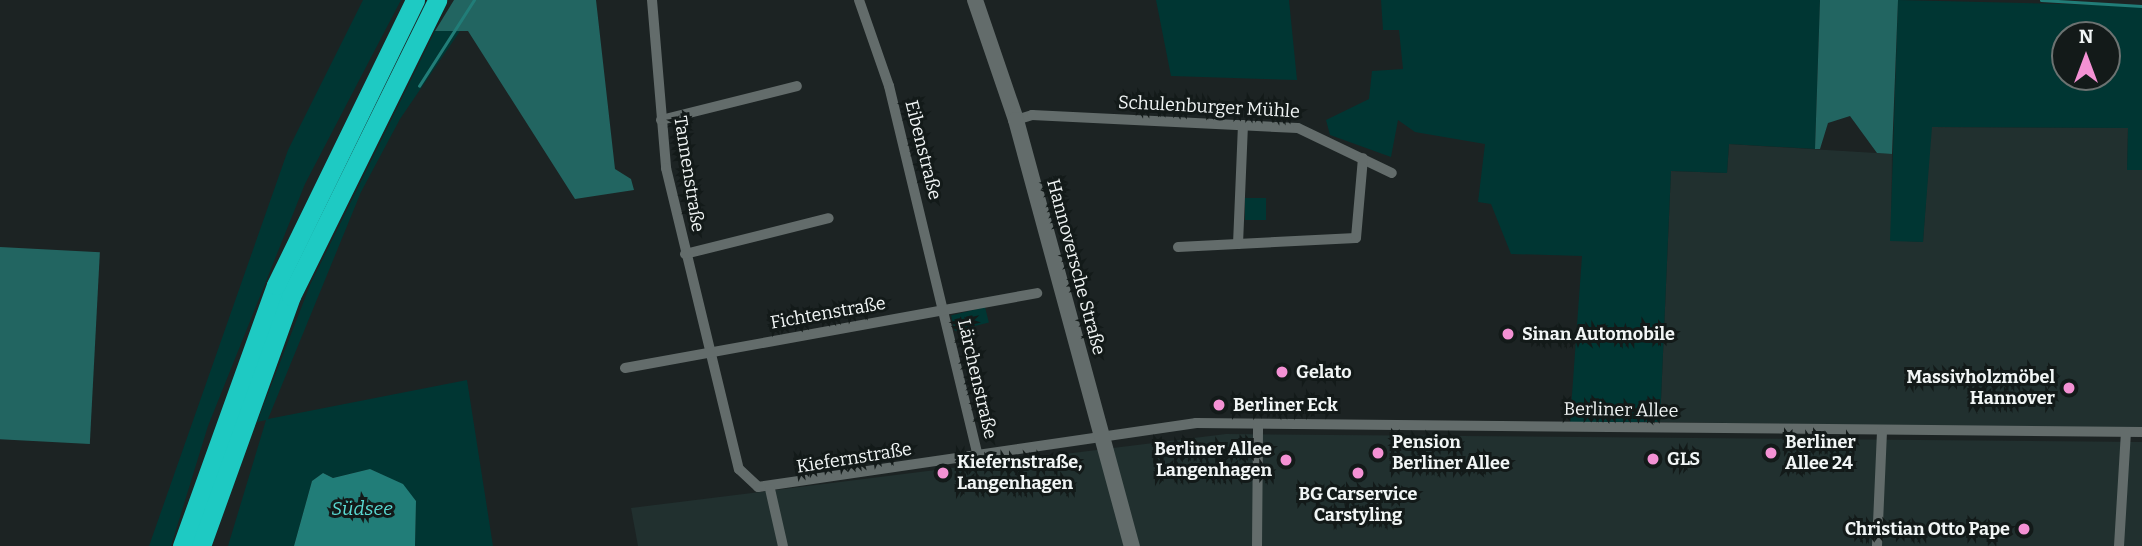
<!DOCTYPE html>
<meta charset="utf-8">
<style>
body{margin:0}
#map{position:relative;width:2142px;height:546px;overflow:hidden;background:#1c2323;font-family:Bitter,serif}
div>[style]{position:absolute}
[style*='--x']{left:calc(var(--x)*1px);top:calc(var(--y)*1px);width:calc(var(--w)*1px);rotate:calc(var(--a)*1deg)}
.built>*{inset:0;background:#21302f}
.green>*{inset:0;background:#003633;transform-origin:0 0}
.forest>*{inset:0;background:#226561;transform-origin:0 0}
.water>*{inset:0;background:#217d78}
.stream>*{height:2.5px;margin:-1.25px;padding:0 1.25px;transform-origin:1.25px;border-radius:1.25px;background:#217d78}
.street>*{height:10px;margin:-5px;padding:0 5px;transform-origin:5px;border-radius:5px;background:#636c6b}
.secondary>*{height:16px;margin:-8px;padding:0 8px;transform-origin:8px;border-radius:8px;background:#636c6b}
.highway>*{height:19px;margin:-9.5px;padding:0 9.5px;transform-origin:9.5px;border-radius:9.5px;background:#1ecac3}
.dots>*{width:19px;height:19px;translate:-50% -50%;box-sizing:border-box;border:4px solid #131a19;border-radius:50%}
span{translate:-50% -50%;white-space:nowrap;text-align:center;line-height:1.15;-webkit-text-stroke:6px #131a19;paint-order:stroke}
.street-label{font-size:18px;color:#f1f5f5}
.poi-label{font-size:18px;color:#f1f5f5;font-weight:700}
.left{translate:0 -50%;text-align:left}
.right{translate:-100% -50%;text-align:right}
.water-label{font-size:19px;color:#5adad3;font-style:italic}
.north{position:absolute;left:2051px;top:21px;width:70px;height:70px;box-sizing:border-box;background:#131a19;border:2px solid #6c7271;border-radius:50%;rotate:0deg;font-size:19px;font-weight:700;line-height:28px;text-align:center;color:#f1f5f5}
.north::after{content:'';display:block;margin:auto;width:24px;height:32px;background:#f491d4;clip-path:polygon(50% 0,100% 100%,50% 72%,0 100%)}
</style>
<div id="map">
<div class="built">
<i style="clip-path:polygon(1931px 127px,2128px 128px,2127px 170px,2142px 170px,2142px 429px,1660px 422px,1671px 171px,1727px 173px,1729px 144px,1892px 154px,1891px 240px,1923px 242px)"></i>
<i style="clip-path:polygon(1226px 434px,2142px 442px,2142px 546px,638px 546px,631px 508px)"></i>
</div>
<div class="green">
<i style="clip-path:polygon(363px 0,401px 0,305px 184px,208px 426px,171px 546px,149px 546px,288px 150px)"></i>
<i style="clip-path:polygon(1156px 0,1289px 0,1297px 80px,1171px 76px)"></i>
<i style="clip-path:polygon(1381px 0,1820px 0,1815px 149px,1729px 144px,1727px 173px,1671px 171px,1660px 422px,1570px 422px,1582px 256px,1511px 254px,1491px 204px,1478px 202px,1485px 144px,1415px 132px,1398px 120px,1391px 157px,1330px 135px,1326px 120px,1369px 99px,1372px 71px,1403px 69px,1399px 30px,1383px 30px)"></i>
<i style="clip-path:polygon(evenodd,1898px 0,2142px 6px,2142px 170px,2127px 170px,2128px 128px,1932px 127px,1923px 242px,1890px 241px,1898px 0,2065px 35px,2107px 35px,2107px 77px,2065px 77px,2065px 35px)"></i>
<i style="clip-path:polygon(435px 31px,460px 31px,400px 119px,361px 192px,268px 419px,467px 380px,493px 546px,415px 546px,416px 501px,402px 484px,370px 469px,333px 478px,323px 473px,312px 481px,294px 546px,228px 546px,266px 420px,257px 422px,310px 285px)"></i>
<i style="left:1245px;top:198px;width:21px;height:22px"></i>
<i style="left:985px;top:307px;width:16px;height:35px;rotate:76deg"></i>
</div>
<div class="forest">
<i style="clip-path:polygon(454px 0,596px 0,615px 169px,631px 179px,634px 190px,575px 199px,468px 31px,435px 31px)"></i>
<i style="clip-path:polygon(1820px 0,1898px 0,1892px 154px,1877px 153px,1850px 116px,1828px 123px,1820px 149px,1815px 149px)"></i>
<i style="left:0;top:247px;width:100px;height:192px;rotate:3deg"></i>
</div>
<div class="water">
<i style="clip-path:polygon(370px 469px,403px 484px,416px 501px,415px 546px,294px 546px,312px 481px,323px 473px,333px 478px)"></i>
</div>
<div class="stream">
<i style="--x:2041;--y:0;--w:101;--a:3.4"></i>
<i style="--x:419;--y:86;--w:102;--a:-57.4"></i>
</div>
<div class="street">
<i style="--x:652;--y:0;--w:169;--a:85.2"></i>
<i style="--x:666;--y:168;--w:310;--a:76.4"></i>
<i style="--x:739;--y:469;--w:26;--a:43"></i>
<i style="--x:758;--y:487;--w:443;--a:-8.3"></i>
<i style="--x:1196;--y:423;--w:946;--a:0.55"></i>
<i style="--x:859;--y:0;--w:91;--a:70.8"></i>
<i style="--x:889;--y:86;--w:382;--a:76.5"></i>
<i style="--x:661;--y:120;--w:140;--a:-14"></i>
<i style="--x:1016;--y:120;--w:17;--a:-17"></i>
<i style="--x:1032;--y:115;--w:266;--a:2.8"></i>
<i style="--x:1298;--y:128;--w:104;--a:25.6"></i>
<i style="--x:1238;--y:244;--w:119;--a:-87.6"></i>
<i style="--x:1178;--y:247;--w:178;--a:-2.9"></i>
<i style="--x:1356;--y:238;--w:80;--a:-85"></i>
<i style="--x:685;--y:254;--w:148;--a:-14"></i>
<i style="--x:625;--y:368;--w:419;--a:-10.3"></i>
<i style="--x:770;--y:489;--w:58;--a:77.2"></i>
<i style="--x:1257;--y:546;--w:122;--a:-89.5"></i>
<i style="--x:1877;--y:546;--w:116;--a:-87.5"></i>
<i style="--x:2119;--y:546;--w:114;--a:-86.5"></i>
</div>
<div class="secondary">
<i style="--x:975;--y:0;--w:127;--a:71.1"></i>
<i style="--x:1016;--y:120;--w:442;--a:74.8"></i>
</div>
<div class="highway">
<i style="--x:182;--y:546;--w:277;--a:-70.2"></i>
<i style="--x:276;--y:285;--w:317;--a:-64"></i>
<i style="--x:201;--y:546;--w:266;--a:-70.2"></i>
<i style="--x:291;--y:296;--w:330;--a:-63.7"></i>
</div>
<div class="dots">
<i style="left:1508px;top:334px;background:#f491d4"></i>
<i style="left:1282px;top:372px;background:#f491d4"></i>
<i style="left:2069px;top:388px;background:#f491d4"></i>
<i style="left:1219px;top:405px;background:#f491d4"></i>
<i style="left:1378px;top:453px;background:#f491d4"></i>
<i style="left:1771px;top:453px;background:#f491d4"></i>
<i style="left:1653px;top:459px;background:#f491d4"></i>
<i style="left:1286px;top:460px;background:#f491d4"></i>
<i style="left:943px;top:473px;background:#f491d4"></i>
<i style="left:1358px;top:473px;background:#f491d4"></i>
<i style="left:2024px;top:529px;background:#f491d4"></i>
</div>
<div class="street-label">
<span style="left:1209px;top:107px;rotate:3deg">Schulenburger Mühle</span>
<span style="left:923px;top:150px;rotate:76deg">Eibenstraße</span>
<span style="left:689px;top:174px;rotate:81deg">Tannenstraße</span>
<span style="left:1076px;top:267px;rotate:75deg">Hannoversche Straße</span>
<span style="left:828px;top:313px;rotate:-10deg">Fichtenstraße</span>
<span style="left:977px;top:379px;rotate:77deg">Lärchenstraße</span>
<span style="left:1621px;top:410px;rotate:1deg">Berliner Allee</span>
<span style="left:854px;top:458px;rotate:-9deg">Kiefernstraße</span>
</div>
<div class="poi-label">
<span class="left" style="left:1522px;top:334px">Sinan Automobile</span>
<span class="left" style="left:1296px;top:372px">Gelato</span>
<span class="right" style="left:2055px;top:388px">Massivholzmöbel<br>Hannover</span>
<span class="left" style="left:1233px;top:405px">Berliner Eck</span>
<span class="left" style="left:1392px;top:453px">Pension<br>Berliner Allee</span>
<span class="left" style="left:1785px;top:453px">Berliner<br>Allee 24</span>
<span class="right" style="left:1272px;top:460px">Berliner Allee<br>Langenhagen</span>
<span class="left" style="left:1667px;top:459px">GLS</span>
<span class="left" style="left:957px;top:473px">Kiefernstraße,<br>Langenhagen</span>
<span style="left:1358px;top:505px">BG Carservice<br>Carstyling</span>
<span class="right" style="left:2010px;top:529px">Christian Otto Pape</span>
</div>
<div class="water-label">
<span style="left:362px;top:509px">Südsee</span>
</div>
<div class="north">N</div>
</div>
